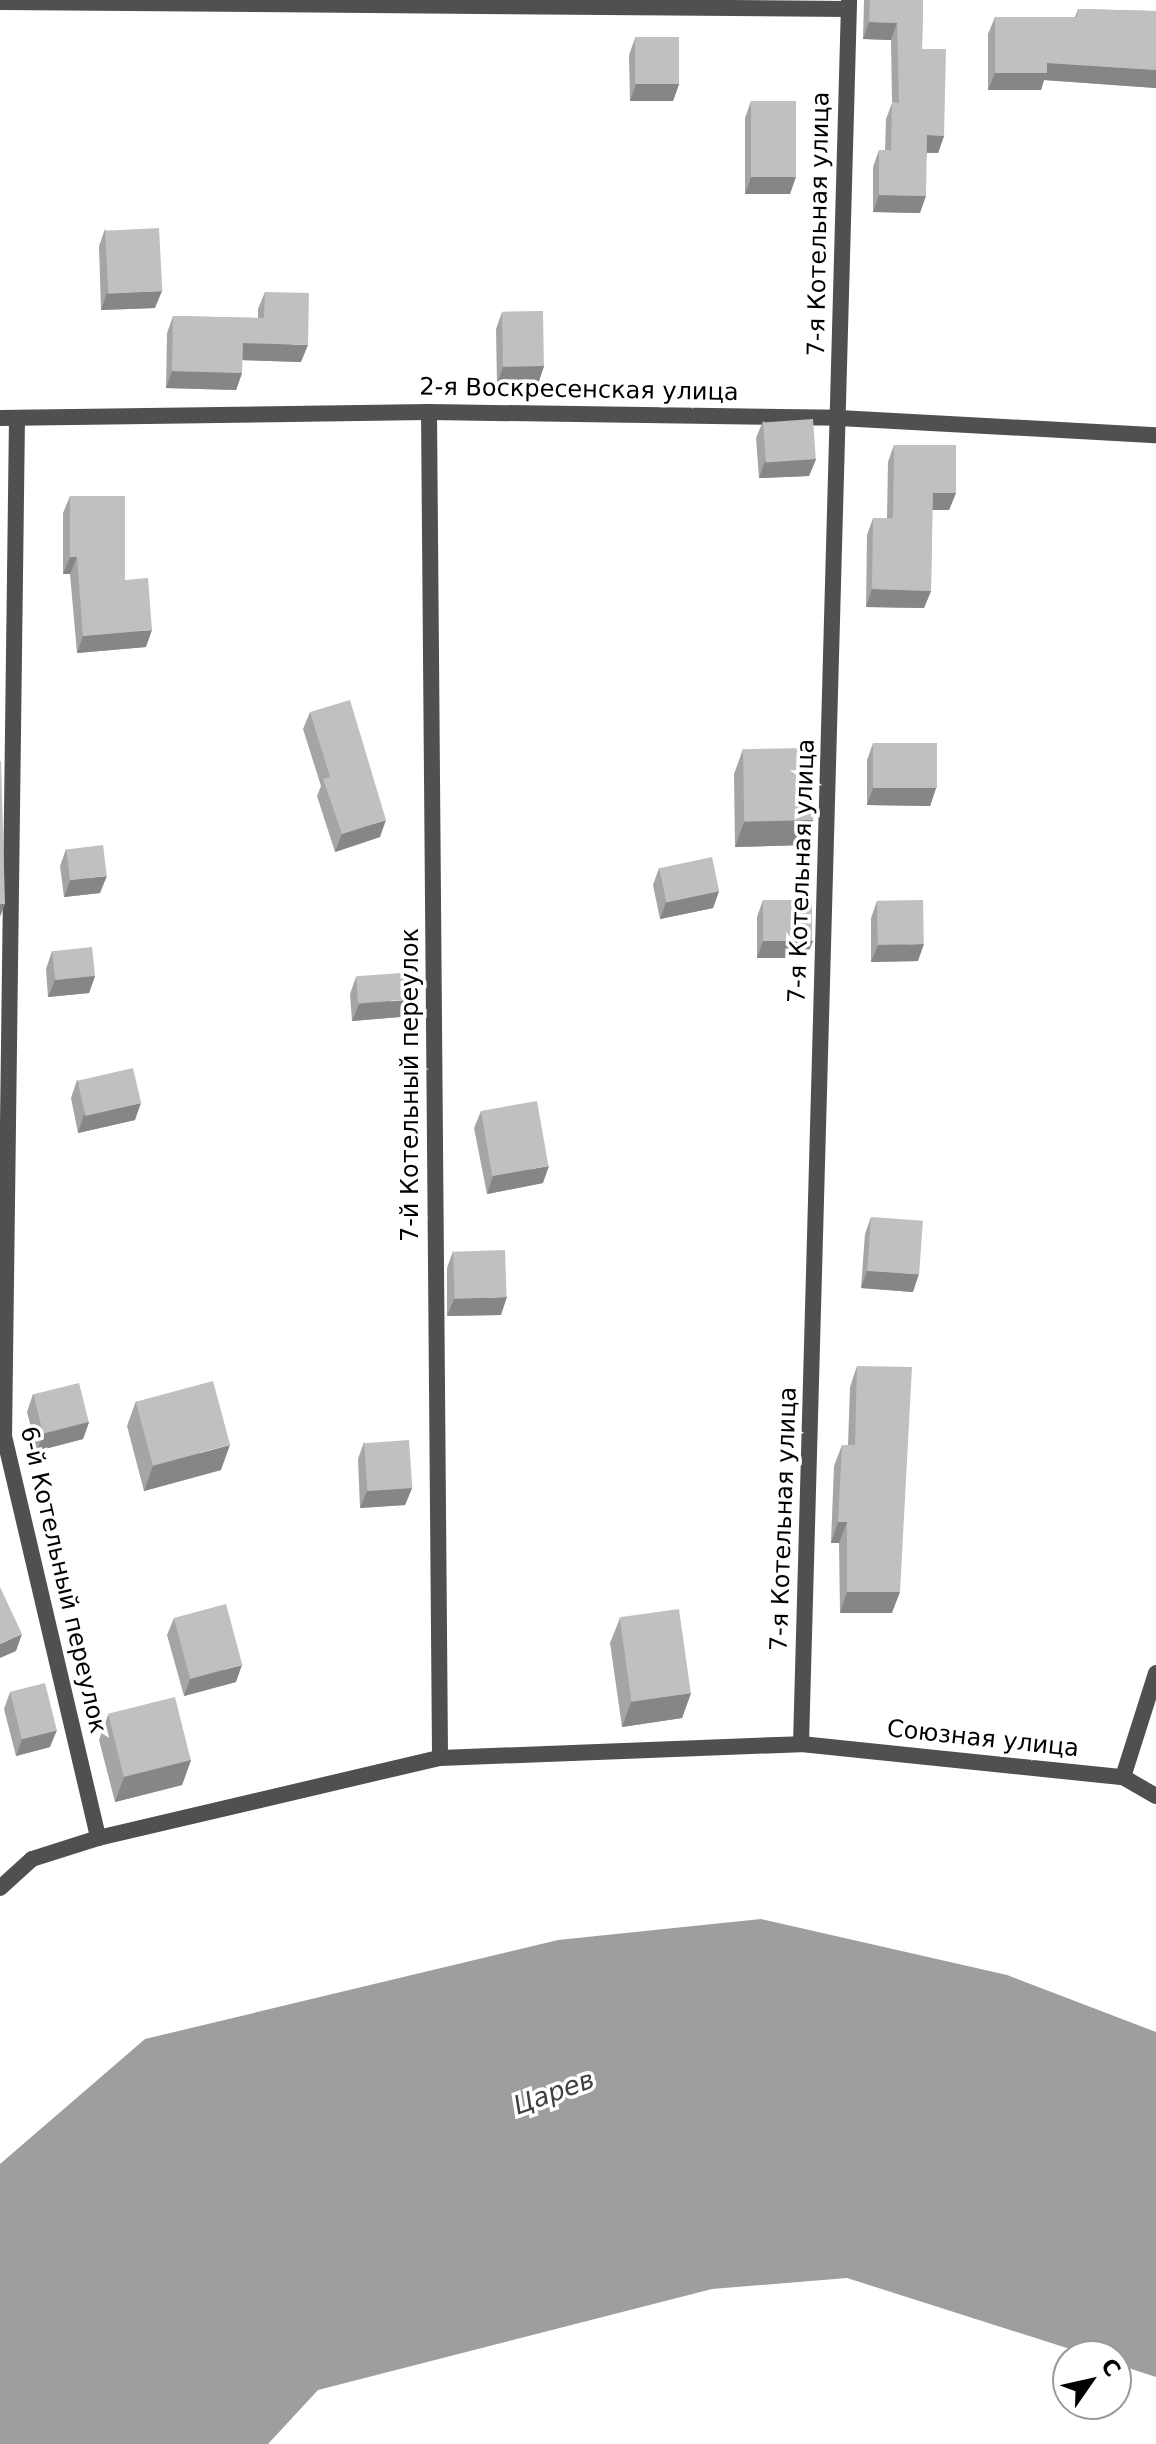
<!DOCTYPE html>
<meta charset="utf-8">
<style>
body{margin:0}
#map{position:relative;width:1156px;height:2444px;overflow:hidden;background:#fff;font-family:"DejaVu Sans",sans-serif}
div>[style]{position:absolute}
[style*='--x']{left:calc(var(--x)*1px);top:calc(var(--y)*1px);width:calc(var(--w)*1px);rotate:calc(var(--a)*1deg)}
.water>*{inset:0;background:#9e9e9e}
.street>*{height:16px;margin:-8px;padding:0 8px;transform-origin:8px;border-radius:8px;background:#505050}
.wall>*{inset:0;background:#a5a5a5}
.shaded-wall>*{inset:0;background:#868686}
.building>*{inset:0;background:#c0c0c0;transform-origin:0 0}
span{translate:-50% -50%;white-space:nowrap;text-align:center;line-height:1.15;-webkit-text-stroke:7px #fff;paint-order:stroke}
.street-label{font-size:24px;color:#000}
.water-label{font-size:26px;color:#3f3f3f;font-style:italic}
.north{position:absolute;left:1052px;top:2340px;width:80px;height:80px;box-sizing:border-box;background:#fff;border:2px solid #999;border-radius:50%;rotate:56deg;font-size:22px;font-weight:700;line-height:32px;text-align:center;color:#000}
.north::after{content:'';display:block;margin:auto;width:28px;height:36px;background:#000;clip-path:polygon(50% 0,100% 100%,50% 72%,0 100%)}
</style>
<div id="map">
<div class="water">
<i style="clip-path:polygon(761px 1919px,1007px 1975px,1156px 2032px,1156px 2377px,1116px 2364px,1116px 2356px,1092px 2356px,847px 2278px,712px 2289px,318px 2390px,268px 2444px,0 2444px,0 2164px,145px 2039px,558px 1940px)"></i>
</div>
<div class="street">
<i style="--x:0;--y:2;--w:848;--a:0.47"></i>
<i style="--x:429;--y:412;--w:1346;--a:89.53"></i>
<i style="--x:0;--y:418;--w:429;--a:-0.8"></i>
<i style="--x:429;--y:412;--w:410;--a:0.8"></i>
<i style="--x:839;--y:418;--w:317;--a:3.1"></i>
<i style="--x:17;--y:418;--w:1018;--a:90.73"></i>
<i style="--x:4;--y:1436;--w:413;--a:76.8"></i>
<i style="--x:801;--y:1744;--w:1745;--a:-88.42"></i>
<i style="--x:1123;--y:1777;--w:109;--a:-72.4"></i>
<i style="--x:0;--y:1888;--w:43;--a:-42.2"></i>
<i style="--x:32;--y:1859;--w:69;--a:-17.7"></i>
<i style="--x:98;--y:1838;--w:351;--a:-13.2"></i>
<i style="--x:440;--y:1758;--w:361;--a:-2.2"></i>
<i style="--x:801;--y:1744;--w:324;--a:5.9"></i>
<i style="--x:1123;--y:1777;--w:38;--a:30"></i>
</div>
<div class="wall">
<i style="clip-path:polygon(864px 0,923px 0,922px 49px,944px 136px,938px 153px,927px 153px,920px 213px,873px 212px,873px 167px,879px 150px,885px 150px,886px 119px,892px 103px,891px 40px,863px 39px)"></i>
<i style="clip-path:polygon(1078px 9px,1156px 11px,1156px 88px,1044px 80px,1041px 90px,988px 90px,988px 34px,995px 17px,1075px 17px)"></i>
<i style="clip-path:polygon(635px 38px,679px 84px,673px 101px,630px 101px,629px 55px)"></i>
<i style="clip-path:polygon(751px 101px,790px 194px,745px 194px,745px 118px)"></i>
<i style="clip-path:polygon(105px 229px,155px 308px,101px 310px,99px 246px)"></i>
<i style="clip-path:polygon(265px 292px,301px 362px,242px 360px,242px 373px,236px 390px,166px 388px,167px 333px,173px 316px,258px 318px,258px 309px)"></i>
<i style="clip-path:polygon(502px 312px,544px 366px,538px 384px,497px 384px,496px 329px)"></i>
<i style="clip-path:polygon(763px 421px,816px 459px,809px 476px,759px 478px,756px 438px)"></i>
<i style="clip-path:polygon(894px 445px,956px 493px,949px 510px,932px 510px,931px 591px,924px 608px,866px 607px,867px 535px,873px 518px,887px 518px,888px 462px)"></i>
<i style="clip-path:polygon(70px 496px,125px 580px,146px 647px,77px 653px,70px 574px,63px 574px,63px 513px)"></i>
<i style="clip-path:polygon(310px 712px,380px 837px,335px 852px,317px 796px,321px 786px,303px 729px)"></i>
<i style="clip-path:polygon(873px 743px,936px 788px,930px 806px,867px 805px,867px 760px)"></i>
<i style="clip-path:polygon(743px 749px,813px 820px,804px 845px,735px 847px,734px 774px)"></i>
<i style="clip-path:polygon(66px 849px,100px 893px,64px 897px,60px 866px)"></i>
<i style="clip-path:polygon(659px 868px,719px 891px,713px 908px,660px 919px,653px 885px)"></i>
<i style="clip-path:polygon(763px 900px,813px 941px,806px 958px,757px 958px,757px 917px)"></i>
<i style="clip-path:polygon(877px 901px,918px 961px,871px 962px,871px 918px)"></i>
<i style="clip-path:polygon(52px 951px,95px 976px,89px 993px,48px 997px,46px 969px)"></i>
<i style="clip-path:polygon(356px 977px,412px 1016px,352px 1021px,350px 994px)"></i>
<i style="clip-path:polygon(77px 1080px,135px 1120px,78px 1133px,71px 1098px)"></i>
<i style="clip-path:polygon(481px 1111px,543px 1183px,487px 1194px,474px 1128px)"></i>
<i style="clip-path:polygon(871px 1217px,913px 1292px,861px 1288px,865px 1234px)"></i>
<i style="clip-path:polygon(453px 1251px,501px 1315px,447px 1316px,447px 1268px)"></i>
<i style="clip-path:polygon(857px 1366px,892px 1613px,840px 1613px,839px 1543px,831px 1543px,834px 1466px,842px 1445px,848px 1445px,850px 1387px)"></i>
<i style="clip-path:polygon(33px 1394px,89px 1422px,83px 1439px,37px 1451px,27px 1412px)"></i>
<i style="clip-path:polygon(136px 1401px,221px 1470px,144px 1491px,127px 1426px)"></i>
<i style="clip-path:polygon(364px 1442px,412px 1488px,405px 1505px,360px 1508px,358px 1459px)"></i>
<i style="clip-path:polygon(174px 1618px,236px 1682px,184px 1696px,167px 1635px)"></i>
<i style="clip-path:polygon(620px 1618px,691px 1693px,682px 1718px,622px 1727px,610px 1643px)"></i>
<i style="clip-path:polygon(10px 1692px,50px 1747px,16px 1756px,4px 1709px)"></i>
<i style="clip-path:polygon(108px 1715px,191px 1760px,182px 1785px,115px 1802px,99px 1740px)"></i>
</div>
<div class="shaded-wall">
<i style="clip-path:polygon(869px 22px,897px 23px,891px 40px,863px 39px)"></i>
<i style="clip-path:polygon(1047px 63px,1156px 70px,1156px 88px,1044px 80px,1041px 90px,988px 90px,995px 73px)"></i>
<i style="clip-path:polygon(636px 84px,679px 84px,673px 101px,630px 101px)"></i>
<i style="clip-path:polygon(927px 135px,944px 136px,938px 153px,921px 152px)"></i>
<i style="clip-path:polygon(751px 177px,796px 177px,790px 194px,745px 194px)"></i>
<i style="clip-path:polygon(879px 195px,926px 196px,920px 213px,873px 212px)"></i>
<i style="clip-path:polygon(162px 291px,155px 308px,101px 310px,107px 293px)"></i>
<i style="clip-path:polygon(243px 343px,308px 345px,301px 362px,237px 360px)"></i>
<i style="clip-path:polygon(544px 366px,538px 384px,497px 384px,503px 367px)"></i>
<i style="clip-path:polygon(172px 371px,242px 373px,236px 390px,166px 388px)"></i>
<i style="clip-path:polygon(816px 459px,809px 476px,759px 478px,765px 461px)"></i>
<i style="clip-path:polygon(933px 493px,956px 493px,949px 510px,926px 510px)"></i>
<i style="clip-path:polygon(70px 557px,77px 557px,70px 574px,63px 574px)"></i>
<i style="clip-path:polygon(872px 589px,931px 591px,924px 608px,866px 607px)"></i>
<i style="clip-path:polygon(152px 630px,146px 647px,77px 653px,83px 636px)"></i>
<i style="clip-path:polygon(873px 788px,936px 788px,930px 806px,867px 805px)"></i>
<i style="clip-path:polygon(386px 820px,380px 837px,335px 852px,342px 834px)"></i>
<i style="clip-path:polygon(813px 820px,804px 845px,735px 847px,744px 822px)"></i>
<i style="clip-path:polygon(107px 876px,100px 893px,64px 897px,70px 880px)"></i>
<i style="clip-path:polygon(719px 891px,713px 908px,660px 919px,666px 902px)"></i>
<i style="clip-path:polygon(0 904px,5px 904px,0 917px)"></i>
<i style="clip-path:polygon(763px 941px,813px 941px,806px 958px,757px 958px)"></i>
<i style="clip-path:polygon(924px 944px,918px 961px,871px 962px,878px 945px)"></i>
<i style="clip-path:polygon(95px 976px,89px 993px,48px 997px,55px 980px)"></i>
<i style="clip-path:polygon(418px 999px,412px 1016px,352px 1021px,359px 1004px)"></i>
<i style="clip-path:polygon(141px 1103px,135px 1120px,78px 1133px,84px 1115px)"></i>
<i style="clip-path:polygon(549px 1166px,543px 1183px,487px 1194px,493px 1176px)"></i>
<i style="clip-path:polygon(867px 1271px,919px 1274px,913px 1292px,861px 1288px)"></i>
<i style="clip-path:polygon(507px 1297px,501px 1315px,447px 1316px,454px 1299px)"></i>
<i style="clip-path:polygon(89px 1422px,83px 1439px,37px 1451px,43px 1434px)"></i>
<i style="clip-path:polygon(230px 1445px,221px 1470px,144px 1491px,153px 1466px)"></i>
<i style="clip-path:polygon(412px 1488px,405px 1505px,360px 1508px,367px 1491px)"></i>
<i style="clip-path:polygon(838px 1522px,847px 1522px,839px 1543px,831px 1543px)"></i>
<i style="clip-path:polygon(847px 1592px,900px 1592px,892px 1613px,840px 1613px)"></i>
<i style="clip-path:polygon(22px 1634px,16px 1651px,0 1658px,0 1644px)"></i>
<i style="clip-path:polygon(242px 1665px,236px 1682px,184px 1696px,190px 1679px)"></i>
<i style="clip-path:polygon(691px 1693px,682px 1718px,622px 1727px,631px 1702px)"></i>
<i style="clip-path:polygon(57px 1730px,50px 1747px,16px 1756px,22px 1739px)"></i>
<i style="clip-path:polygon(191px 1760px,182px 1785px,115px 1802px,124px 1777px)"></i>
</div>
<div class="building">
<i style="clip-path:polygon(870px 0,923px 0,922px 49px,946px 49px,944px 136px,927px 135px,926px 196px,879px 195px,879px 150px,891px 150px,892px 102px,899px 103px,897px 23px,869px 22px)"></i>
<i style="clip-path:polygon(1078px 9px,1156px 11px,1156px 70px,1047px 63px,1047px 73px,995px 73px,995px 17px,1077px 17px)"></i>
<i style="left:679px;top:37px;width:47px;height:44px;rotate:90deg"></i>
<i style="left:751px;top:101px;width:45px;height:76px"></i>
<i style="left:159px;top:228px;width:63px;height:54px;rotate:87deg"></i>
<i style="clip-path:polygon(265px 292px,309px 293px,308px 345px,243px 343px,242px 373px,172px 371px,173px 316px,264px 318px)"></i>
<i style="left:543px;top:311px;width:55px;height:41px;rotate:89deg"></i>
<i style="left:813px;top:419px;width:40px;height:50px;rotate:86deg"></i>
<i style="clip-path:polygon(894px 445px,956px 445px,956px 493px,933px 493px,931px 591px,872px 589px,873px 518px,893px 518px)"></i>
<i style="clip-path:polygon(70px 496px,125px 496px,125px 580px,148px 578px,152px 630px,83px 636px,77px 557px,70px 557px)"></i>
<i style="clip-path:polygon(350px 700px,386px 820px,342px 834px,323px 779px,330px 777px,310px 712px)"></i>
<i style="left:873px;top:743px;width:64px;height:45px"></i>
<i style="left:812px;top:748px;width:72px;height:69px;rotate:89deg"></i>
<i style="clip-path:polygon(0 761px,1px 761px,5px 904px,0 904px)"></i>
<i style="left:103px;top:845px;width:31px;height:37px;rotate:83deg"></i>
<i style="left:712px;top:857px;width:35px;height:54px;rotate:78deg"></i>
<i style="left:763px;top:900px;width:49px;height:41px"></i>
<i style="left:923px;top:900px;width:44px;height:46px;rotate:89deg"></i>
<i style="left:92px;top:947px;width:29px;height:40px;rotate:84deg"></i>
<i style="left:416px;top:972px;width:27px;height:60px;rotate:86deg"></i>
<i style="left:133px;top:1068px;width:36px;height:57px;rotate:77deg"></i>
<i style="left:537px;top:1101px;width:66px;height:57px;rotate:80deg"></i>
<i style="left:871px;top:1217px;width:52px;height:54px;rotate:4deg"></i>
<i style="left:505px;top:1250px;width:47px;height:52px;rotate:88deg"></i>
<i style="clip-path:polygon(857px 1366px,912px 1367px,900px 1592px,847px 1592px,847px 1522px,838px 1522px,842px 1445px,855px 1445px)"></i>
<i style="left:213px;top:1381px;width:66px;height:80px;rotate:75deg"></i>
<i style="left:79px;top:1383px;width:40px;height:47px;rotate:76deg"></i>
<i style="left:409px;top:1440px;width:48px;height:45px;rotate:86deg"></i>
<i style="clip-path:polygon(0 1587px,22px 1634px,0 1644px)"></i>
<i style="left:226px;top:1604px;width:63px;height:54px;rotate:75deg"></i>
<i style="left:679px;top:1609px;width:85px;height:60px;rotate:82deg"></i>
<i style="left:45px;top:1683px;width:49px;height:36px;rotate:76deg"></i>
<i style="left:175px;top:1697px;width:65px;height:69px;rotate:76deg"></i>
</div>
<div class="street-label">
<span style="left:819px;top:224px;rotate:-89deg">7-я Котельная улица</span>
<span style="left:579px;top:390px;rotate:1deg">2-я Воскресенская улица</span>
<span style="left:802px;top:871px;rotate:-88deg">7-я Котельная улица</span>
<span style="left:411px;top:1085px;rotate:-90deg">7-й Котельный переулок</span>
<span style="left:784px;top:1519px;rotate:-88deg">7-я Котельная улица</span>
<span style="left:63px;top:1580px;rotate:77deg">6-й Котельный переулок</span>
<span style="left:983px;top:1739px;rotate:6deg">Союзная улица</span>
</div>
<div class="water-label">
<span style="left:554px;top:2093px;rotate:-20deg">Царев</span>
</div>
<div class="north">С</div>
</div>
